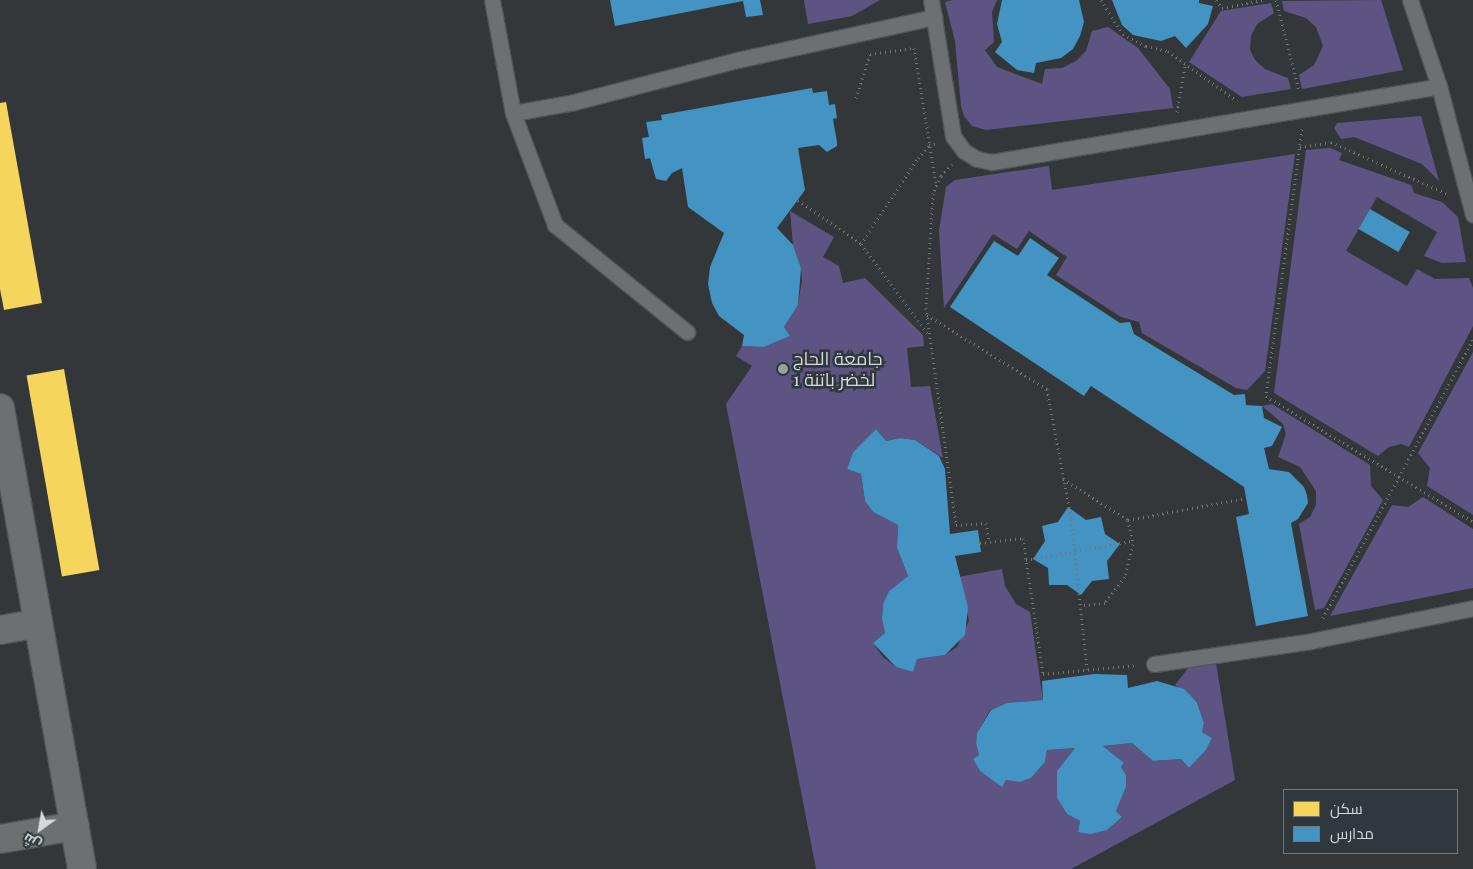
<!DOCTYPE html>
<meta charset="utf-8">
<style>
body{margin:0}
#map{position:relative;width:1473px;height:869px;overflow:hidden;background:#33373a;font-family:"Playfair Display",Cairo,serif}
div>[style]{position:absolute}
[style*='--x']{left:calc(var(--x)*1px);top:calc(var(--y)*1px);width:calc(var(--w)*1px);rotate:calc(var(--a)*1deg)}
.green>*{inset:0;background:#5e5483}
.homes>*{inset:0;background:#f6d55c;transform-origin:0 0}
.schools>*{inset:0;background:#4393c3;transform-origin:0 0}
.path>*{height:3px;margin-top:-1.5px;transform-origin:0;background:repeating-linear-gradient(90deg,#737577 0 1px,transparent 0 5px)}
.roads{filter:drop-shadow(1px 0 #505356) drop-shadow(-1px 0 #505356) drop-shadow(0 1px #505356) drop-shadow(0 -1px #505356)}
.lane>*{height:15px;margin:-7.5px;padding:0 7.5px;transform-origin:7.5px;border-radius:7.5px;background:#6d7072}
.street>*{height:28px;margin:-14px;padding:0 14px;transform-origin:14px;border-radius:14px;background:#6d7072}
.dots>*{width:14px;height:14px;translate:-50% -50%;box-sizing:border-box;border:2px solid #30383d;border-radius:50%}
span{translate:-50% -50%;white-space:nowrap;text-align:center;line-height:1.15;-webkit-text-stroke:5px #30383d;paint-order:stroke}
.poi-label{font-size:18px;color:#d4d9dc}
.left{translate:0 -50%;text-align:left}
.legend{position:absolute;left:1283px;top:789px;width:175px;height:65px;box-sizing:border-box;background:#30383d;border:1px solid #72787d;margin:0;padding:6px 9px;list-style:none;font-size:15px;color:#d4d9dc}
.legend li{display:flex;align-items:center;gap:10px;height:25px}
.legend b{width:25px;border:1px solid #72787d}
.north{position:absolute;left:15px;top:804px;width:50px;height:50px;-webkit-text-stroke:4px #30383d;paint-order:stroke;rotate:212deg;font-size:14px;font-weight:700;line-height:20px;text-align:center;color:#d4d9dc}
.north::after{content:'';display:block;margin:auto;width:18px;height:22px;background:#d4d9dc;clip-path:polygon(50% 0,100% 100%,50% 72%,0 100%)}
</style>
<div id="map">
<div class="green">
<i style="clip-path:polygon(804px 0,880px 0,852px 16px,808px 24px)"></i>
<i style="clip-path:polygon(953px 0,997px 0,992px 12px,994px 42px,985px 50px,997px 67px,1042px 84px,1045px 69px,1062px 68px,1076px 61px,1086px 51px,1092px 31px,1108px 27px,1138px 48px,1170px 89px,1173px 108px,986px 130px,972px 126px,964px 116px,961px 106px,955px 41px,945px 2px)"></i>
<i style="clip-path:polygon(1381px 0,1403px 70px,1302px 89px,1299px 75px,1314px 65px,1323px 46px,1316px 27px,1306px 18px,1284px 11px,1282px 1px)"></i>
<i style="clip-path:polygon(1271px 3px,1274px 13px,1257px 24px,1251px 36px,1250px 50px,1255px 60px,1265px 69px,1288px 78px,1291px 89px,1242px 97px,1189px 62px,1221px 11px)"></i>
<i style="clip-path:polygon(1421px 116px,1439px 181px,1422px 164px,1354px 137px,1341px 139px,1334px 128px,1337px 123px)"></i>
<i style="clip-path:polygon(1330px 148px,1342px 153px,1339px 160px,1411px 185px,1414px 193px,1442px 202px,1458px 217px,1466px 262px,1442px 263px,1424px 256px,1437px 232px,1377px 197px,1346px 251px,1407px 286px,1417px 269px,1435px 279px,1469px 278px,1473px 288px,1473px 326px,1409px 447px,1401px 444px,1389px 447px,1378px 456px,1274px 393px,1306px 150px)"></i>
<i style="clip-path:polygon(1295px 154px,1265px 371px,1247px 390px,1236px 388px,1142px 333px,1139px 322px,1121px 317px,1056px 275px,1067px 257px,1029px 231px,1017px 249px,993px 234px,944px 308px,939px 231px,946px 187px,955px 180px,1049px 166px,1052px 190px)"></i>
<i style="clip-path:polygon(790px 211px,834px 237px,823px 257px,839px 266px,843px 283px,865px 278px,923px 335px,924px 346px,907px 348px,911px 387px,930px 386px,943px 458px,915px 440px,900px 438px,886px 441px,876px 429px,853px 452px,847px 469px,861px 474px,865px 501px,873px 512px,898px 525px,897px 548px,908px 576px,889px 591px,883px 604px,882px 619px,885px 633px,873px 643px,883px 657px,896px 667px,913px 672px,917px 659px,945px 655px,957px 647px,969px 621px,959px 577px,1002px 569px,1005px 586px,1016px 604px,1030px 612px,1043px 700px,1008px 703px,990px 710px,977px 733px,976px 744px,979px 755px,973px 759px,980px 771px,1002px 786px,1006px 780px,1020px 782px,1031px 778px,1045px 762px,1047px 750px,1075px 748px,1057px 771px,1057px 798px,1067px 814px,1080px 821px,1078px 832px,1107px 830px,1122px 817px,1116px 811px,1126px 787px,1126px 775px,1121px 767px,1124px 763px,1103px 746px,1132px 743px,1153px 761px,1181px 759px,1189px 768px,1206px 750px,1212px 738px,1202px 732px,1204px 723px,1197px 701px,1175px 685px,1189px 667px,1216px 663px,1235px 780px,1071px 869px,816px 869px,726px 404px,752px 366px,736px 356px,742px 346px,764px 347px,790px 336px,784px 327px,798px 305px,802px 280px,801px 268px,793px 245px)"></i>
<i style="clip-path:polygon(1473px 352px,1473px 515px,1427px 486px,1430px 468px,1418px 453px)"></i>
<i style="clip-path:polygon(1272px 404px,1370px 465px,1371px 486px,1383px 500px,1324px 608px,1315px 610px,1299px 524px,1310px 517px,1316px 505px,1316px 491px,1300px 467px,1278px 457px,1286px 434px,1283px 424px,1262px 406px)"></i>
<i style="clip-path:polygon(1423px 497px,1473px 529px,1473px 588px,1330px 616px,1392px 505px,1408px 507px)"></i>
</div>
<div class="homes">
<i style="clip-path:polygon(6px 102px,42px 303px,4px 310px,0 289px,0 103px)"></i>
<i style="left:64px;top:369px;width:204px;height:38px;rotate:80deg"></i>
</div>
<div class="schools">
<i style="clip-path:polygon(610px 0,760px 0,763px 15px,746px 17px,743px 1px,615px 26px)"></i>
<i style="clip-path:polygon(1002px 0,1079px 0,1084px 22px,1080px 36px,1073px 49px,1061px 58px,1036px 63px,1034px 73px,1017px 70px,995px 52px,1002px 42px,997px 24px)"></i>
<i style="clip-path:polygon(1112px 0,1199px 0,1199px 3px,1213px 6px,1208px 24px,1186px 48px,1175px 36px,1161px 41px,1133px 35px,1122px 25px)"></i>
<i style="clip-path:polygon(812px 88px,813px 93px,827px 91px,829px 105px,835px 104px,837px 118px,833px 119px,837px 142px,837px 146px,827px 152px,819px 145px,798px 148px,805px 190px,777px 228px,793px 245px,801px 268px,798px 305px,784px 327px,790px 336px,764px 347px,742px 346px,744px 335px,719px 316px,712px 303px,708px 284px,710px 267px,724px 233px,688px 207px,682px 168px,672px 173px,666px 181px,656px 179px,650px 158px,645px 159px,642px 138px,649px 137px,646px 122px,662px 120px,661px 115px)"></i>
<i style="left:1370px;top:209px;width:46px;height:23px;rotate:30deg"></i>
<i style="clip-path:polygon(1030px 238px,1059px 258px,1047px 275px,1120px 323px,1130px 322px,1134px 334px,1234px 395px,1245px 394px,1246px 405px,1262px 406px,1264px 418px,1282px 427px,1272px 446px,1264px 448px,1269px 469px,1289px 472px,1304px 487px,1307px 495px,1308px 503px,1298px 519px,1291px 523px,1308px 616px,1256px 626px,1236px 517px,1249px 514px,1244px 487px,1091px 386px,1084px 396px,950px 307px,994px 241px,1018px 256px)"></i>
<i style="clip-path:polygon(876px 429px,886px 441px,900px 438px,915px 440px,939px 456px,945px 469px,950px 534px,978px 530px,981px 552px,955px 556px,968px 607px,965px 635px,945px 655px,917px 659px,913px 672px,896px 667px,873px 643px,885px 633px,882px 619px,883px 604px,889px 591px,908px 576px,897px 548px,898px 525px,873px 512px,865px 501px,861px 474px,847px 469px,853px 452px)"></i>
<i style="clip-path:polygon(1068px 507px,1086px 520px,1101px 517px,1105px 534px,1120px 544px,1107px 561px,1109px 579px,1092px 581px,1081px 595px,1067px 585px,1049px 585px,1048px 568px,1033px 559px,1045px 541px,1042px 526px,1058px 522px)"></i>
<i style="clip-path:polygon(1094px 674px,1127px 675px,1128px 688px,1157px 681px,1184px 689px,1197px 702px,1204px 723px,1202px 732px,1212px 738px,1206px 750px,1189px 768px,1181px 759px,1153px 761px,1132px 743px,1103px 746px,1124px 763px,1121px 767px,1126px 775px,1126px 787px,1116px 811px,1122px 817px,1107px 830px,1090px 834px,1078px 832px,1080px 821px,1067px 814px,1057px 798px,1057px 771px,1075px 748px,1047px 750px,1045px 762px,1031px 778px,1020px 782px,1006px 780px,1002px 787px,980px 771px,973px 759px,979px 755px,976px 744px,977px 733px,991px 710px,1007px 703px,1043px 700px,1042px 681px)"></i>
</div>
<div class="path">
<i style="--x:1101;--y:0;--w:40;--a:57.1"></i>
<i style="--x:1123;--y:34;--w:26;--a:28"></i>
<i style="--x:1146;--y:46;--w:23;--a:13"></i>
<i style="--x:1168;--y:51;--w:85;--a:35.9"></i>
<i style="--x:1216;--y:0;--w:10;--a:53"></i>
<i style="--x:1222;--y:8;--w:42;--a:-11"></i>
<i style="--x:1276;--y:0;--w:93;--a:75.7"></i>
<i style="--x:870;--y:54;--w:44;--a:-7.8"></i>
<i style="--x:914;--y:48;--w:138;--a:80.8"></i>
<i style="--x:856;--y:98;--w:46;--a:-72.3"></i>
<i style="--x:1177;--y:112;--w:47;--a:-80.1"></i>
<i style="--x:1302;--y:129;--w:269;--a:97.7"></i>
<i style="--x:1266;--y:396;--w:242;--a:31.3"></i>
<i style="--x:1300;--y:147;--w:31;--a:-9"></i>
<i style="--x:1331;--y:142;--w:128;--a:24"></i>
<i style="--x:952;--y:164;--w:16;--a:133"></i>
<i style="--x:941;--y:176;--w:19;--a:115"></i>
<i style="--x:933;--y:193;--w:115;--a:93.5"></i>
<i style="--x:926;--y:308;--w:219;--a:82.1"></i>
<i style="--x:956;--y:525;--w:30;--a:-4"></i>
<i style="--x:986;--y:523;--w:19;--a:81"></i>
<i style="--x:798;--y:200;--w:77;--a:34.9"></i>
<i style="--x:861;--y:244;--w:114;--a:53.5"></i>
<i style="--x:861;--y:244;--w:103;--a:-56.5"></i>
<i style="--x:918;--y:158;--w:17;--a:-50"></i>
<i style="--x:929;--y:145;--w:7;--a:-16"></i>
<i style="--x:927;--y:315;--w:141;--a:31.7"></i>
<i style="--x:1047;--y:389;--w:132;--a:79.5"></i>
<i style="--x:1071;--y:519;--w:151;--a:83.9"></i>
<i style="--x:1063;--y:479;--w:77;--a:32.2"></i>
<i style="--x:1128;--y:520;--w:25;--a:78"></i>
<i style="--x:1133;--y:544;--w:34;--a:104"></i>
<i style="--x:1125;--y:577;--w:33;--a:128"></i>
<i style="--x:1105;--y:603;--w:23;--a:175"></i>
<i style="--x:1128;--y:520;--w:120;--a:-10.6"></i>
<i style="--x:980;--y:543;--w:43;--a:-6.6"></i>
<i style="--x:1023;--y:538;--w:137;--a:81.6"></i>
<i style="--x:1043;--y:674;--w:94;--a:-5.5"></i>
<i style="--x:1026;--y:560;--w:108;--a:-10.2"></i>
<i style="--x:1323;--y:618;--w:316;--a:-61.7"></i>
</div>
<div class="roads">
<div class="lane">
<i style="--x:492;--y:0;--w:115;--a:79.5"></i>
<i style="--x:513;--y:113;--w:120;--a:69.4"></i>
<i style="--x:555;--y:225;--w:170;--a:39"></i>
<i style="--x:931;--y:0;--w:138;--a:80.8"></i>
<i style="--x:953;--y:136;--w:19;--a:54"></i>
<i style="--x:964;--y:151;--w:15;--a:32"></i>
<i style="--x:977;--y:159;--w:15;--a:11"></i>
<i style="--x:992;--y:162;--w:453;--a:-9.6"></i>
<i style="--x:1410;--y:0;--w:91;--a:71.4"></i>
<i style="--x:1439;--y:86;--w:133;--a:75.2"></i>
<i style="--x:513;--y:113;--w:62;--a:-10.2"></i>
<i style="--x:574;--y:102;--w:168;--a:-14.4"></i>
<i style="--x:737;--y:60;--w:202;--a:-12.3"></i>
<i style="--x:1154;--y:664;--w:159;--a:-8.3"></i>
<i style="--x:1311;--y:641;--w:165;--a:-11.5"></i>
</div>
<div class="street">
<i style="--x:0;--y:408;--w:468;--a:79.9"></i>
<i style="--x:0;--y:630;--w:39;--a:-10"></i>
<i style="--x:0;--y:839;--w:76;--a:-9.8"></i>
</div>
</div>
<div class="dots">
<i style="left:783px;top:369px;background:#9ca0a3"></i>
</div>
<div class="poi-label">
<span class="left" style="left:793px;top:369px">جامعة الحاج<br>لخضر باتنة 1</span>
</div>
<ul class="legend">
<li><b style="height:14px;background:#f6d55c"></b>سكن</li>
<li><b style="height:14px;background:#4393c3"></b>مدارس</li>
</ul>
<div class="north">ش</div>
</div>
